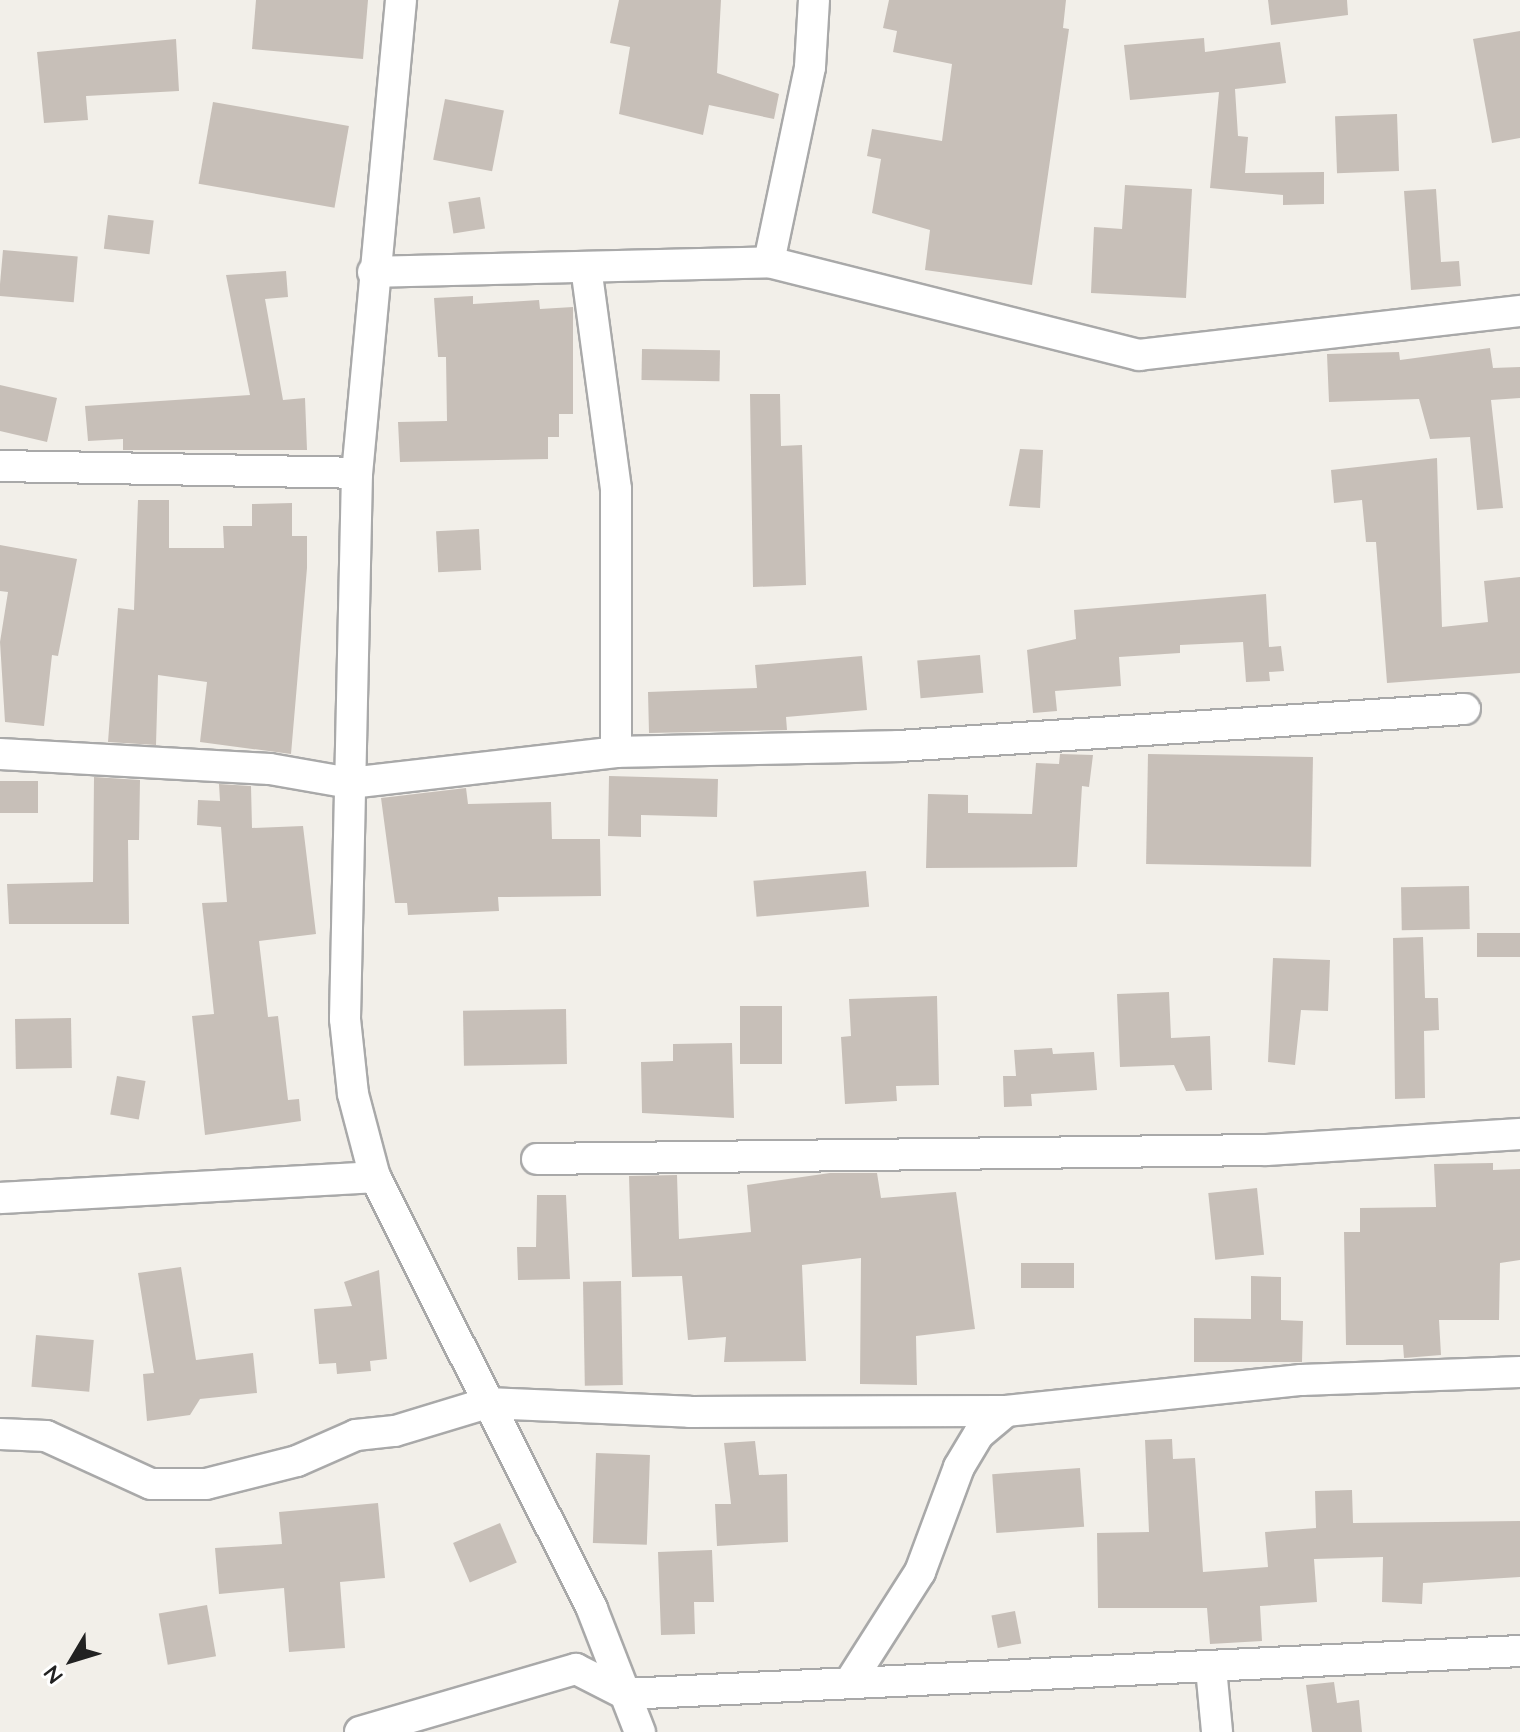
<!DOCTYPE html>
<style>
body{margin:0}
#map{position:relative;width:1520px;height:1732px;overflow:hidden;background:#f2efe9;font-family:Quicksand,sans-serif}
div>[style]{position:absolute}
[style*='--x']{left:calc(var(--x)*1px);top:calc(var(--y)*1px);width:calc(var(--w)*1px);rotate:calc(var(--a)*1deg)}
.building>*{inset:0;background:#c7bfb8;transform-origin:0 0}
.roads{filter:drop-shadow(2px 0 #a9a9a9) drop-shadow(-2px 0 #a9a9a9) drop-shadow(0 2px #a9a9a9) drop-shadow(0 -2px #a9a9a9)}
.street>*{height:30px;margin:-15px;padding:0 15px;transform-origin:15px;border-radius:15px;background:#fff}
span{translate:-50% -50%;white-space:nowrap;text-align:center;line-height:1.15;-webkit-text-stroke:6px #fff;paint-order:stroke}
.north{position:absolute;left:32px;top:1620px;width:80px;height:80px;-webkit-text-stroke:6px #fff;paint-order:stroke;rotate:232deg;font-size:22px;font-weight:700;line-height:32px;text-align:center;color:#222}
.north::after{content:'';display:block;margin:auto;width:28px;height:36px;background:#222;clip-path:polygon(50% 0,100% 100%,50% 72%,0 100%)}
</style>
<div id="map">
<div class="building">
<i style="clip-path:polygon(256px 0,368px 0,363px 59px,252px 49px)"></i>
<i style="clip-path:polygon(619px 0,721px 0,717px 73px,779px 94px,774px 119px,709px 105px,703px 135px,619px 114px,630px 47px,610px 43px)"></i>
<i style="clip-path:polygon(889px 0,1066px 0,1063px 28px,1069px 29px,1032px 285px,925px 270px,930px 230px,872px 213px,881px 159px,867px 156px,872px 129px,942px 141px,952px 64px,893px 52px,897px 31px,883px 28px)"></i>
<i style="clip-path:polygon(1268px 0,1347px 0,1348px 15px,1271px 25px)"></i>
<i style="clip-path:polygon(1520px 31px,1520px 138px,1492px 143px,1473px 39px)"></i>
<i style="clip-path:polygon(1204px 38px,1205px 52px,1280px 42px,1286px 83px,1235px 89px,1238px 136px,1248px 137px,1245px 173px,1324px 172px,1324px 204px,1283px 205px,1283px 195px,1210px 188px,1219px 92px,1130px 100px,1124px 45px)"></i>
<i style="clip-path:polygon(176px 39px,179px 91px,86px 96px,88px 120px,44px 123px,37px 52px)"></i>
<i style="left:445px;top:99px;width:60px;height:62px;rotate:11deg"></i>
<i style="left:213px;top:102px;width:138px;height:83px;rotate:10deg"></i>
<i style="left:1397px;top:114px;width:57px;height:62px;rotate:88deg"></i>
<i style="clip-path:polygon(1125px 185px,1192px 189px,1186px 298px,1091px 293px,1094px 227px,1122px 229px)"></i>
<i style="clip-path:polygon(1436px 189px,1441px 262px,1459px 261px,1461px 286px,1411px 290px,1404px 191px)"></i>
<i style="left:480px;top:197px;width:32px;height:32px;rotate:81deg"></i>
<i style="left:108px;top:215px;width:46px;height:34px;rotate:7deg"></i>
<i style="left:3px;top:250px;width:75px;height:46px;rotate:5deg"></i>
<i style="clip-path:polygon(286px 271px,288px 297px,265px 299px,283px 400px,305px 398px,307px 450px,123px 450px,123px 439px,88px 441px,85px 406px,250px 395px,226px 275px)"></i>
<i style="clip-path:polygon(473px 296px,473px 304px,539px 300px,540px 309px,573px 307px,573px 414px,559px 414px,559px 437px,548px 437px,548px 459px,400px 462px,398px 422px,447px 421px,446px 357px,438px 357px,434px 298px)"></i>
<i style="clip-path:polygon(1490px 348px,1493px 368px,1520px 367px,1520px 398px,1491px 400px,1503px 508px,1477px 510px,1470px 437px,1430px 439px,1419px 399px,1329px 402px,1327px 354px,1399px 352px,1400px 360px)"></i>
<i style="left:642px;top:349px;width:78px;height:31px;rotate:1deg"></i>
<i style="clip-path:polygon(0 385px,57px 398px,47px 442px,0 431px)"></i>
<i style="clip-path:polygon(750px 394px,780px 394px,781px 446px,802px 445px,806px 585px,753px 587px)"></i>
<i style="clip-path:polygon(1020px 449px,1043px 450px,1040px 508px,1009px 506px)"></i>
<i style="clip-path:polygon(1437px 458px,1442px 627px,1488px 622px,1484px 581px,1520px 577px,1520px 673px,1387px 683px,1376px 542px,1366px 542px,1362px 500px,1334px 503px,1331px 470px)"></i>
<i style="clip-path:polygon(138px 500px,169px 500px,169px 548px,224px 548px,223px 526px,252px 526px,252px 504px,292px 503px,292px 536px,307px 536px,307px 568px,291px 754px,200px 742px,207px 682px,158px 675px,156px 745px,108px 742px,118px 608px,134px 610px)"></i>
<i style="left:479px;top:529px;width:41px;height:43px;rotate:87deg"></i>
<i style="clip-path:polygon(0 545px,77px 559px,58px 656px,52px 655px,44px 726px,5px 722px,0 642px,8px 592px,0 591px)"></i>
<i style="clip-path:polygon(1266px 594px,1269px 647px,1281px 646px,1284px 671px,1269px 672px,1270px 681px,1246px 682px,1243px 642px,1180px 645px,1180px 653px,1119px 657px,1121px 686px,1055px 691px,1057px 711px,1033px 713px,1027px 650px,1076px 639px,1074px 610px)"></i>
<i style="left:980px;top:655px;width:38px;height:63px;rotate:85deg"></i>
<i style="clip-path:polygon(862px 656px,867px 710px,786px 717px,787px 730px,649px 733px,648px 692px,757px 688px,755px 665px)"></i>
<i style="clip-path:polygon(1060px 754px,1093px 755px,1089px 787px,1082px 786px,1077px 867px,926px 868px,928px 794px,968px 795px,968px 813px,1032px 814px,1036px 763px,1059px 764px)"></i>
<i style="left:1148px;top:754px;width:165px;height:110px;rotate:1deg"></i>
<i style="clip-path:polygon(609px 776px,718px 779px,717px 817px,641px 815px,641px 837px,608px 836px)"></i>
<i style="clip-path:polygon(94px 777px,140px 780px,139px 840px,128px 840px,129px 924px,9px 924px,7px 884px,93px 882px)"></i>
<i style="left:38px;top:781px;width:32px;height:38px;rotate:90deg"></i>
<i style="clip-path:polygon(219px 784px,251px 786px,252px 828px,303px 826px,316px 934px,259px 941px,268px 1017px,278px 1016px,288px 1100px,299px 1099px,301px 1121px,205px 1135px,192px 1016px,214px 1014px,202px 903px,227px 902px,221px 827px,197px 825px,198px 800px,220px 801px)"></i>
<i style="clip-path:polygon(466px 788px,468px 804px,551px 802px,552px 839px,600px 839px,601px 896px,498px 897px,499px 911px,408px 915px,407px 903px,395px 903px,381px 798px)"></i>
<i style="left:866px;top:871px;width:36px;height:113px;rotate:85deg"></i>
<i style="left:1469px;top:886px;width:43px;height:68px;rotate:89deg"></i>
<i style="left:1520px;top:933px;width:24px;height:43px;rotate:90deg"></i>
<i style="clip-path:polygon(1423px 937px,1425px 998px,1438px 998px,1439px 1030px,1424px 1031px,1425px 1098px,1395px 1099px,1393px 938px)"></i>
<i style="clip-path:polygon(1273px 958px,1330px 960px,1328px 1011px,1301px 1010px,1295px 1065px,1268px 1062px)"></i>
<i style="clip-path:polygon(1169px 992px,1171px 1038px,1210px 1036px,1212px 1090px,1186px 1091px,1174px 1065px,1120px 1067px,1117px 994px)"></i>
<i style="clip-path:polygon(937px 996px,939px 1085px,896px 1086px,897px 1101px,845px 1104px,841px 1037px,851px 1036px,849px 999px)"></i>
<i style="left:740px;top:1006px;width:42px;height:58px"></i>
<i style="left:566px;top:1009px;width:55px;height:103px;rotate:89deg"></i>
<i style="left:71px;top:1018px;width:50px;height:56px;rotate:89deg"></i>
<i style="clip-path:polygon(732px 1043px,734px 1118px,642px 1113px,641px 1062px,673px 1061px,673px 1044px)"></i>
<i style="clip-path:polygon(1052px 1048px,1053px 1054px,1094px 1052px,1097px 1090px,1031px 1094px,1032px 1106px,1004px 1107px,1003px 1076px,1016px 1076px,1014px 1050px)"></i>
<i style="left:117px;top:1076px;width:29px;height:39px;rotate:10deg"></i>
<i style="clip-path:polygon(1493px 1163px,1493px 1170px,1520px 1169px,1520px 1260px,1500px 1263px,1499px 1320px,1439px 1320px,1441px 1355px,1404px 1358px,1403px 1345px,1346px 1345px,1344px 1232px,1360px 1232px,1360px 1208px,1436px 1207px,1434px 1164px)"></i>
<i style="clip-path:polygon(830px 1173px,877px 1173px,881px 1198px,956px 1192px,975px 1329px,916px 1336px,917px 1385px,860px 1384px,861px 1258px,802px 1265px,806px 1361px,724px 1362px,726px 1337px,688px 1340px,682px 1276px,632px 1277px,629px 1176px,677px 1175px,679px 1239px,751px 1232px,747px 1185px)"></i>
<i style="left:1257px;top:1188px;width:67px;height:49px;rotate:84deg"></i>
<i style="clip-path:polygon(537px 1195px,566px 1195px,570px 1279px,518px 1280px,517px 1247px,536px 1247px)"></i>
<i style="left:1074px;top:1263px;width:25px;height:53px;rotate:90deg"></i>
<i style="clip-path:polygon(181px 1267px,196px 1360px,253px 1353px,257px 1393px,200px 1399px,190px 1415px,147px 1421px,143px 1374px,154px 1373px,138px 1273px)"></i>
<i style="clip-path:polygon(379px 1270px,387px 1359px,370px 1361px,371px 1371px,337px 1374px,336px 1363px,319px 1364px,314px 1309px,352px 1306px,344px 1282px)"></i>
<i style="clip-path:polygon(1251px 1276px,1281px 1277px,1281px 1320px,1303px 1321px,1302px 1362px,1194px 1362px,1194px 1318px,1251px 1319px)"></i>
<i style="left:621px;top:1281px;width:104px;height:38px;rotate:89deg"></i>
<i style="left:36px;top:1335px;width:58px;height:52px;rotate:5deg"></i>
<i style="clip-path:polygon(1172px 1439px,1173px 1459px,1195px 1458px,1203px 1572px,1268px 1567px,1265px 1532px,1316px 1528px,1315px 1491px,1352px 1490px,1353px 1523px,1520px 1521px,1520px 1577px,1423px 1583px,1422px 1604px,1382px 1602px,1383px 1557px,1314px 1559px,1317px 1602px,1260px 1606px,1262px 1641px,1210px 1644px,1207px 1608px,1098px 1608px,1097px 1533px,1149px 1532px,1145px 1440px)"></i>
<i style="clip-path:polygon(755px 1441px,759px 1475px,787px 1474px,788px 1542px,717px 1546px,715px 1504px,731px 1504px,724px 1443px)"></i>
<i style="left:596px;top:1453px;width:54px;height:90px;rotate:2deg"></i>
<i style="left:1080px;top:1468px;width:59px;height:88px;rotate:86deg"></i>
<i style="clip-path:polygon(378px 1503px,385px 1578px,340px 1582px,345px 1648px,289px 1652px,284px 1588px,219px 1594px,215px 1548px,282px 1544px,279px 1512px)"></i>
<i style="left:500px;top:1523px;width:43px;height:51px;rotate:67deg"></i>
<i style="clip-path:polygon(712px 1550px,714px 1602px,694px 1602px,695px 1634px,661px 1635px,658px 1552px)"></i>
<i style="left:207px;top:1605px;width:52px;height:49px;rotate:80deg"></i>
<i style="left:1015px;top:1611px;width:33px;height:24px;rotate:79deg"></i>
<i style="clip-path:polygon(1334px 1682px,1337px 1703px,1359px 1700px,1362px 1732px,1312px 1732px,1306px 1685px)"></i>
</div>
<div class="roads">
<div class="street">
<i style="--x:401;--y:0;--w:475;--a:95.3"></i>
<i style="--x:357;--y:473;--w:546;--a:91.26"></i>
<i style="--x:345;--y:1019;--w:75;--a:83.9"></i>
<i style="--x:353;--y:1094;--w:86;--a:75.2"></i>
<i style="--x:375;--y:1177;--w:483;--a:63.3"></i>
<i style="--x:592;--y:1609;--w:132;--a:68.7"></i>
<i style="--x:769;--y:262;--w:199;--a:-78.1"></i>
<i style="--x:810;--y:67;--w:67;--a:-86.6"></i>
<i style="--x:586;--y:267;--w:224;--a:82.3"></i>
<i style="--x:616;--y:489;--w:263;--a:90"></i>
<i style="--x:373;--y:272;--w:396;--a:-1.4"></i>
<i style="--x:769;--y:262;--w:382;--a:14.1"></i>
<i style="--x:1139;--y:355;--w:384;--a:-6.6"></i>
<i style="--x:0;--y:466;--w:357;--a:1.1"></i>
<i style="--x:0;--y:754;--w:270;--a:3.2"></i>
<i style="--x:270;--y:769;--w:81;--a:9.9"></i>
<i style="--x:350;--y:783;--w:268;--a:-6.6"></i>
<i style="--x:616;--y:752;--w:283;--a:-1.2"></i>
<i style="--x:899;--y:746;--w:567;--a:-3.74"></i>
<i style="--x:537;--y:1159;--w:729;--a:-0.71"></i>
<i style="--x:1266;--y:1150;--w:255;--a:-3.6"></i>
<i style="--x:0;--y:1198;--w:376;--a:-3.2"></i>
<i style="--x:0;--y:1434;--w:46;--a:2.5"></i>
<i style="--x:46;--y:1436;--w:115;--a:24.6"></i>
<i style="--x:151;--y:1484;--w:55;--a:0"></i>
<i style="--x:206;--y:1484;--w:94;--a:-14.2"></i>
<i style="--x:297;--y:1461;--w:64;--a:-23.8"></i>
<i style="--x:356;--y:1435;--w:39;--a:-6"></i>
<i style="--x:395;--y:1431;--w:96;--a:-16.9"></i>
<i style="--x:487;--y:1403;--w:203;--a:2.5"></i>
<i style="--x:690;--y:1412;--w:316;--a:-0.2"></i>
<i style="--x:1006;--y:1411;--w:297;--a:-6"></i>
<i style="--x:1301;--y:1380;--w:219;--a:-2.1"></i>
<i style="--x:1211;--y:1668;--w:64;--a:84.6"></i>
<i style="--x:853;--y:1677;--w:125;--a:-57.5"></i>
<i style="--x:920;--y:1572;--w:112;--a:-69.6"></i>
<i style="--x:959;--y:1467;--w:39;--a:-59"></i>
<i style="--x:979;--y:1434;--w:35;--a:-40"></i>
<i style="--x:360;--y:1732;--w:225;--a:-16.3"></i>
<i style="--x:576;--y:1669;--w:55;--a:27"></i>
<i style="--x:625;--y:1694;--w:896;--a:-2.75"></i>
</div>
</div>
<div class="north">N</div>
</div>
